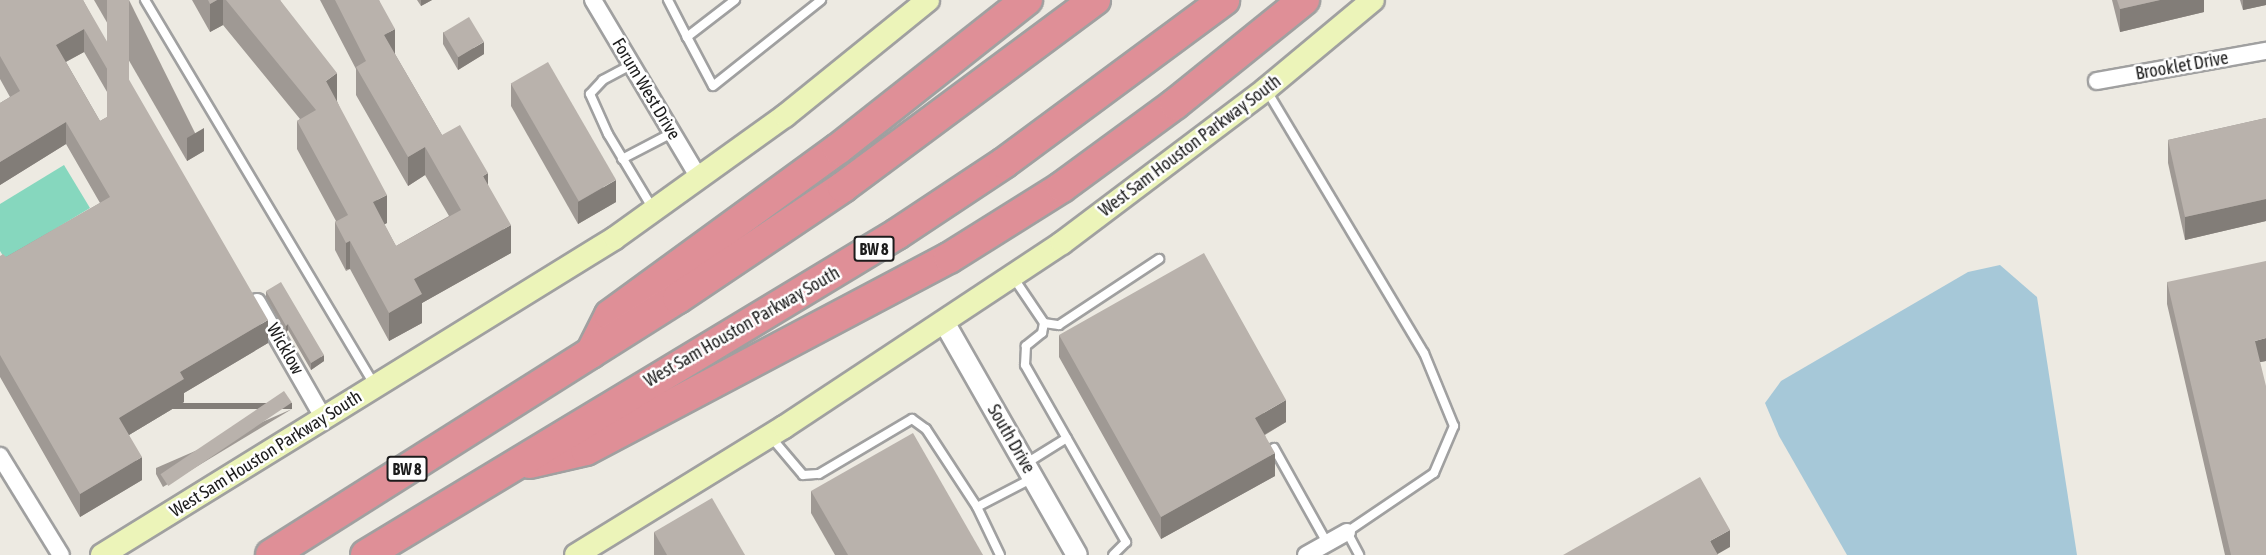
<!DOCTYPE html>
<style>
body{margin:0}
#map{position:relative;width:2266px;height:555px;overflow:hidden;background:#edeae2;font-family:"Asap Condensed",sans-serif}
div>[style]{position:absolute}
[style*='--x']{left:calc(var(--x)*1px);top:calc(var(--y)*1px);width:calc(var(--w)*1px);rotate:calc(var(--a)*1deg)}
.pitch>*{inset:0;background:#86d7be}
.water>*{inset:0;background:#a6c8d8}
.roads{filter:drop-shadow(2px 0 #a0a0a0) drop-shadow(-2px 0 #a0a0a0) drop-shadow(0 2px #a0a0a0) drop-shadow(0 -2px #a0a0a0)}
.service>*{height:8px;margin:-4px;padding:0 4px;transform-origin:4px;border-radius:4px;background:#fff}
.minor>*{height:16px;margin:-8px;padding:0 8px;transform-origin:8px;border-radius:8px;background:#fff}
.tertiary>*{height:20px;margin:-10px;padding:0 10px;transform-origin:10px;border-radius:10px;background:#fff}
.secondary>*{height:22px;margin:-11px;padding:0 11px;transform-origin:11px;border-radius:11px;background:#ecf4b9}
.motorway>*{height:30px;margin:-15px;padding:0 15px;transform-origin:15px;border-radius:15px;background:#df8f97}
.wall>*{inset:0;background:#9f9994}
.shaded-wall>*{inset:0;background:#827d78;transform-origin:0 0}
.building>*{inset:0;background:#b9b2ac;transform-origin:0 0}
span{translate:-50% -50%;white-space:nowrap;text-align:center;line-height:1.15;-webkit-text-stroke:5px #fff;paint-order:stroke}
.shield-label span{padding:2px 4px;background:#fff;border:2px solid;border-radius:4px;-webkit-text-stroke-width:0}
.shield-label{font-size:16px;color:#1c1c1c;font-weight:700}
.street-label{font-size:18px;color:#1c1c1c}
</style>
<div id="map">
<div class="pitch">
<i style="clip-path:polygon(64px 165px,90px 208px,5px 259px,0 251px,0 204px)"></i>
</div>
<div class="water">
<i style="clip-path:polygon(2000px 265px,2037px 297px,2077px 555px,1847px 555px,1779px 436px,1765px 403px,1781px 381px,1968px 272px)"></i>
</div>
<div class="roads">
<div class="service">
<i style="--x:145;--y:0;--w:449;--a:59.2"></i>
<i style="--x:668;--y:0;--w:42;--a:62.8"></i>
<i style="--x:735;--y:0;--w:61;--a:142.4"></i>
<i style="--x:687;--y:37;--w:55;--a:62"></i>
<i style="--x:713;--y:86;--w:138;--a:-38.5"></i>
<i style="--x:631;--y:65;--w:32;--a:152"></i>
<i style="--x:603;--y:80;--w:19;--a:133"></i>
<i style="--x:590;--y:94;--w:44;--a:65.8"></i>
<i style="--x:608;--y:134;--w:87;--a:59"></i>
<i style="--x:1267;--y:91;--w:305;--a:59.1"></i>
<i style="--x:1424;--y:353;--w:79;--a:67.7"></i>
<i style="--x:1454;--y:426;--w:51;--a:113.1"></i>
<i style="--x:1434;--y:473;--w:105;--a:145.9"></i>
<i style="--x:1347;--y:532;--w:26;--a:62"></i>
<i style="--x:622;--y:159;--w:56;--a:-27.5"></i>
<i style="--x:1013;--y:277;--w:55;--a:56"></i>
<i style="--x:1044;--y:323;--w:10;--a:101"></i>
<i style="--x:1042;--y:333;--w:21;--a:141"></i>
<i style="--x:1026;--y:346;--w:19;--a:93"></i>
<i style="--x:1025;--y:365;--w:204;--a:60.3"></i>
<i style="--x:1126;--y:542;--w:18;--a:135"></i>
<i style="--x:1044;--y:323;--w:15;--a:8"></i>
<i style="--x:1059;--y:325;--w:120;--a:-33.4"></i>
<i style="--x:770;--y:436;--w:51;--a:49.8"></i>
<i style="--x:803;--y:475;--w:16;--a:-4"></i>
<i style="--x:819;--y:474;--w:108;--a:-30.6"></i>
<i style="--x:912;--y:419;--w:17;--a:36"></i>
<i style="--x:926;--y:429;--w:93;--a:56.8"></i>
<i style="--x:977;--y:507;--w:63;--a:-27.4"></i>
<i style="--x:1274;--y:448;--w:109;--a:60.8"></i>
<i style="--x:1025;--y:464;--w:49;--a:-31.8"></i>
<i style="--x:977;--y:507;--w:53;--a:64.4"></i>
</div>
<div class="minor">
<i style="--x:593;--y:0;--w:207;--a:59.2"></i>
<i style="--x:2097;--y:81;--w:172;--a:-10.1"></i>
<i style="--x:257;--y:302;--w:135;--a:60.2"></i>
<i style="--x:0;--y:456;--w:116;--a:58.4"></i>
<i style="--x:1306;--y:555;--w:47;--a:-29.3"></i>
</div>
<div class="tertiary">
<i style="--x:944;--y:322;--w:268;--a:60.3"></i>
</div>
<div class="secondary">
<i style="--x:102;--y:555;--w:603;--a:-31.71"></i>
<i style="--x:615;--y:238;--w:209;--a:-35.7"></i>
<i style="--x:785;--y:116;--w:184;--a:-39"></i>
<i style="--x:576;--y:555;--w:244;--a:-31.6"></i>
<i style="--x:784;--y:427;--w:333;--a:-33.5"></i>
<i style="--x:1062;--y:243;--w:256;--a:-37"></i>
<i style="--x:1266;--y:89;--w:139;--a:-39.8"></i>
</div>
<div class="motorway">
<i style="--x:591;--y:353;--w:42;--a:-63.4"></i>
<i style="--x:610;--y:315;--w:282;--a:-36.1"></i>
<i style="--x:838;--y:149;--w:241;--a:-38.3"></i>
<i style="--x:530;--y:463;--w:57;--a:-13.1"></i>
<i style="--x:586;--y:450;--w:411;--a:-27.9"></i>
<i style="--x:949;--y:258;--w:133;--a:-32.1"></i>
<i style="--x:1062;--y:187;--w:140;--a:-36.3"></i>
<i style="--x:1175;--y:104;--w:166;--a:-38.9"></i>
<i style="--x:271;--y:555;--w:481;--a:-32.3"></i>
<i style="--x:678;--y:298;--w:199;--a:-33.9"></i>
<i style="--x:843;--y:187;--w:314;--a:-36.6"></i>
<i style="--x:366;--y:555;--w:620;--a:-31.15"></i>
<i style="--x:897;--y:234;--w:128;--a:-33.6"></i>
<i style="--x:1004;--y:163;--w:274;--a:-36.5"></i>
</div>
</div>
<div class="wall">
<i style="clip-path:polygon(evenodd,0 0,83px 0,268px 343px,184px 393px,184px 402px,129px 435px,142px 480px,80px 517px,0 377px,0 256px,6px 257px,100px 203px,66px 144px,0 185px,0 103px,10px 97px,0 79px,0 0,84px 52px,118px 111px,100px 121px,66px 62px,84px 52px)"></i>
<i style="clip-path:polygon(94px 0,129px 0,204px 151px,187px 161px)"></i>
<i style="clip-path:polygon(192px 0,280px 0,337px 101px,387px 223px,384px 224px,396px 246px,449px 216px,425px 175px,408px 186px,356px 95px,356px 69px,320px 0,379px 0,395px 54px,442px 135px,488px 185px,511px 253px,422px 303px,422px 323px,389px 341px,350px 269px,346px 271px,335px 250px,335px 222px,336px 221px,297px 149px,297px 121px,300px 119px,223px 25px,210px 32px)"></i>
<i style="clip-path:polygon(417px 0,432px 0,421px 6px)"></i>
<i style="clip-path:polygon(2112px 0,2204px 0,2204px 12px,2120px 32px)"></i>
<i style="clip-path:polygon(2240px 0,2266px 0,2266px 5px,2243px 10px)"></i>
<i style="clip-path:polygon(443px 32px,484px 54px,458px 70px,443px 44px)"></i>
<i style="clip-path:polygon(511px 83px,616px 202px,578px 224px,511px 106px)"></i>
<i style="clip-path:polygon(2266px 118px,2266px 221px,2185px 240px,2168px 163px,2168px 140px)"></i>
<i style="clip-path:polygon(2167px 282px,2266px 361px,2260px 362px,2266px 555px,2225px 555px,2167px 304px)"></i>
<i style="clip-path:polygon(266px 291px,324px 361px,311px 370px,288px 330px,286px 332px,266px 297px)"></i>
<i style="clip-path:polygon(1059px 335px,1286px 422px,1265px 435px,1275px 476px,1161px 539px,1059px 357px)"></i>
<i style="clip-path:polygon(292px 409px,163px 487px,156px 474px,156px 468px)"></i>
<i style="clip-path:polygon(811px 491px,983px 555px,835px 555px,811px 513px)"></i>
<i style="clip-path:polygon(654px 532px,745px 555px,654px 555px)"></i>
</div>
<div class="shaded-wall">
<i style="clip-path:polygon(217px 0,223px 0,223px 25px,210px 32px,210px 4px)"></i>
<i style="clip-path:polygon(421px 0,432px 0,421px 6px)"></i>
<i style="clip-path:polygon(2160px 0,2204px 0,2204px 12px,2120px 32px,2120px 9px)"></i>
<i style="clip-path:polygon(2243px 0,2266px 0,2266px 5px,2243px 10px)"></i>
<i style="clip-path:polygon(84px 29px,84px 52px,56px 67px,56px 45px)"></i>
<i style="clip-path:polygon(395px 29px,395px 57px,384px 35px)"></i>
<i style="clip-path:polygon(484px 42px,484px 54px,458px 70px,458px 57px)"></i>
<i style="clip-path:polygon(337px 73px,337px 101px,326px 110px,326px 81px)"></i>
<i style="clip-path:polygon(66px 122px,66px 144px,0 185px,0 162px)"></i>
<i style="clip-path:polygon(204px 128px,204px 151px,187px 161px,187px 138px)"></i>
<i style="clip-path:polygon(425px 147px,425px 175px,408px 186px,408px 157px)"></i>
<i style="clip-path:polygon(488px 173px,488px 201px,483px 176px)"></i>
<i style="clip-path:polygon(616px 180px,616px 202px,578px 224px,578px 202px)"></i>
<i style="clip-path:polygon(387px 195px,387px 223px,373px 231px,373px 202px)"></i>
<i style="clip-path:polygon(2266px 199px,2266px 221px,2185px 240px,2185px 217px)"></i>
<i style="clip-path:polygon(511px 225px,511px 253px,422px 303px,422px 323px,389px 341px,389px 313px,414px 279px)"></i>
<i style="left:350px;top:241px;width:28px;height:4px;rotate:90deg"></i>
<i style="clip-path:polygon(268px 320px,268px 343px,184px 393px,184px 402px,119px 441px,119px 418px,180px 372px)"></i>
<i style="clip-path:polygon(288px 324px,288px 330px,286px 332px,286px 326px)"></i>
<i style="clip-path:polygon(2266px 338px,2266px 361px,2255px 363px,2255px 341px)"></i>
<i style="clip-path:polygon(324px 355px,324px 361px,311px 370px,311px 363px)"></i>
<i style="clip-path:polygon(1286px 400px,1286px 422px,1255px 440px,1255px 418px)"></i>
<i style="left:292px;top:403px;width:6px;height:151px;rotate:90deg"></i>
<i style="clip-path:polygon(1275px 453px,1275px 476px,1161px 539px,1161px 517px)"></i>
<i style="clip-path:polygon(142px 457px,142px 480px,80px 517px,80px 494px)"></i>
<i style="clip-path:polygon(1730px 530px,1730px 547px,1716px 555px,1710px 541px)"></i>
</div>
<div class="building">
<i style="clip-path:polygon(evenodd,0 0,83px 0,268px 320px,180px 372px,184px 379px,119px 418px,142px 457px,80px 494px,0 355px,0 256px,3px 254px,6px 257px,110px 197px,66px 122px,0 162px,0 103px,20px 91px,0 56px,0 0,84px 29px,128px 105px,100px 121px,56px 45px,84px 29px)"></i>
<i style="left:107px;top:0;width:22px;height:160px"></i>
<i style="clip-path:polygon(208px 0,217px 0,210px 4px)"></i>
<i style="clip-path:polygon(226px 0,280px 0,337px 73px,326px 81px,387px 195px,373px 202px,396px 246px,461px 210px,425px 147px,408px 157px,356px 67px,366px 61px,335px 0,379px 0,395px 29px,384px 35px,442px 135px,460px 125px,488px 173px,483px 176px,511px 225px,414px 279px,422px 294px,389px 313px,350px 241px,346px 243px,335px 222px,348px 215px,297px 121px,316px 110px)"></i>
<i style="clip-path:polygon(2117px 0,2160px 0,2120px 9px)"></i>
<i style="left:469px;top:17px;width:29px;height:30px;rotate:59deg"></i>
<i style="left:548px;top:62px;width:136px;height:43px;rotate:60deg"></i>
<i style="clip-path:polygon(2266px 118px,2266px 199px,2185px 217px,2168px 140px)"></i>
<i style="clip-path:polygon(1204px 253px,1286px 400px,1255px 418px,1275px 453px,1161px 517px,1059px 335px)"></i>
<i style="clip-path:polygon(2266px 261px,2266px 338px,2255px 341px,2266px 386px,2266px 555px,2231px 555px,2167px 282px)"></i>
<i style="clip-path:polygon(281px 282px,324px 355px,311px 363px,288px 324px,286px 326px,266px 291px)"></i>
<i style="left:284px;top:391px;width:14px;height:149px;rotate:56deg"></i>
<i style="clip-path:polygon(913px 433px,983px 555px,848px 555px,811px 491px)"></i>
<i style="clip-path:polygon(1700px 477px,1730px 530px,1710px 541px,1718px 555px,1563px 555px)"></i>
<i style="clip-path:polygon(712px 498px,745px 555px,667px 555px,654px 532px)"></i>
</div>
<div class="shield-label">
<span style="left:874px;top:249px">BW 8</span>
<span style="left:407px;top:469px">BW 8</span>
</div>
<div class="street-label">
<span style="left:2182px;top:66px;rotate:-10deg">Brooklet Drive</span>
<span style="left:646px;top:89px;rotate:59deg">Forum West Drive</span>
<span style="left:1190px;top:146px;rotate:-37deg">West Sam Houston Parkway South</span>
<span style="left:742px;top:327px;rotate:-30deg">West Sam Houston Parkway South</span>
<span style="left:285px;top:349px;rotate:60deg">Wicklow</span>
<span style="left:1011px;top:439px;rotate:60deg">South Drive</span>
<span style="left:266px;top:454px;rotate:-32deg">West Sam Houston Parkway South</span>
</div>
</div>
